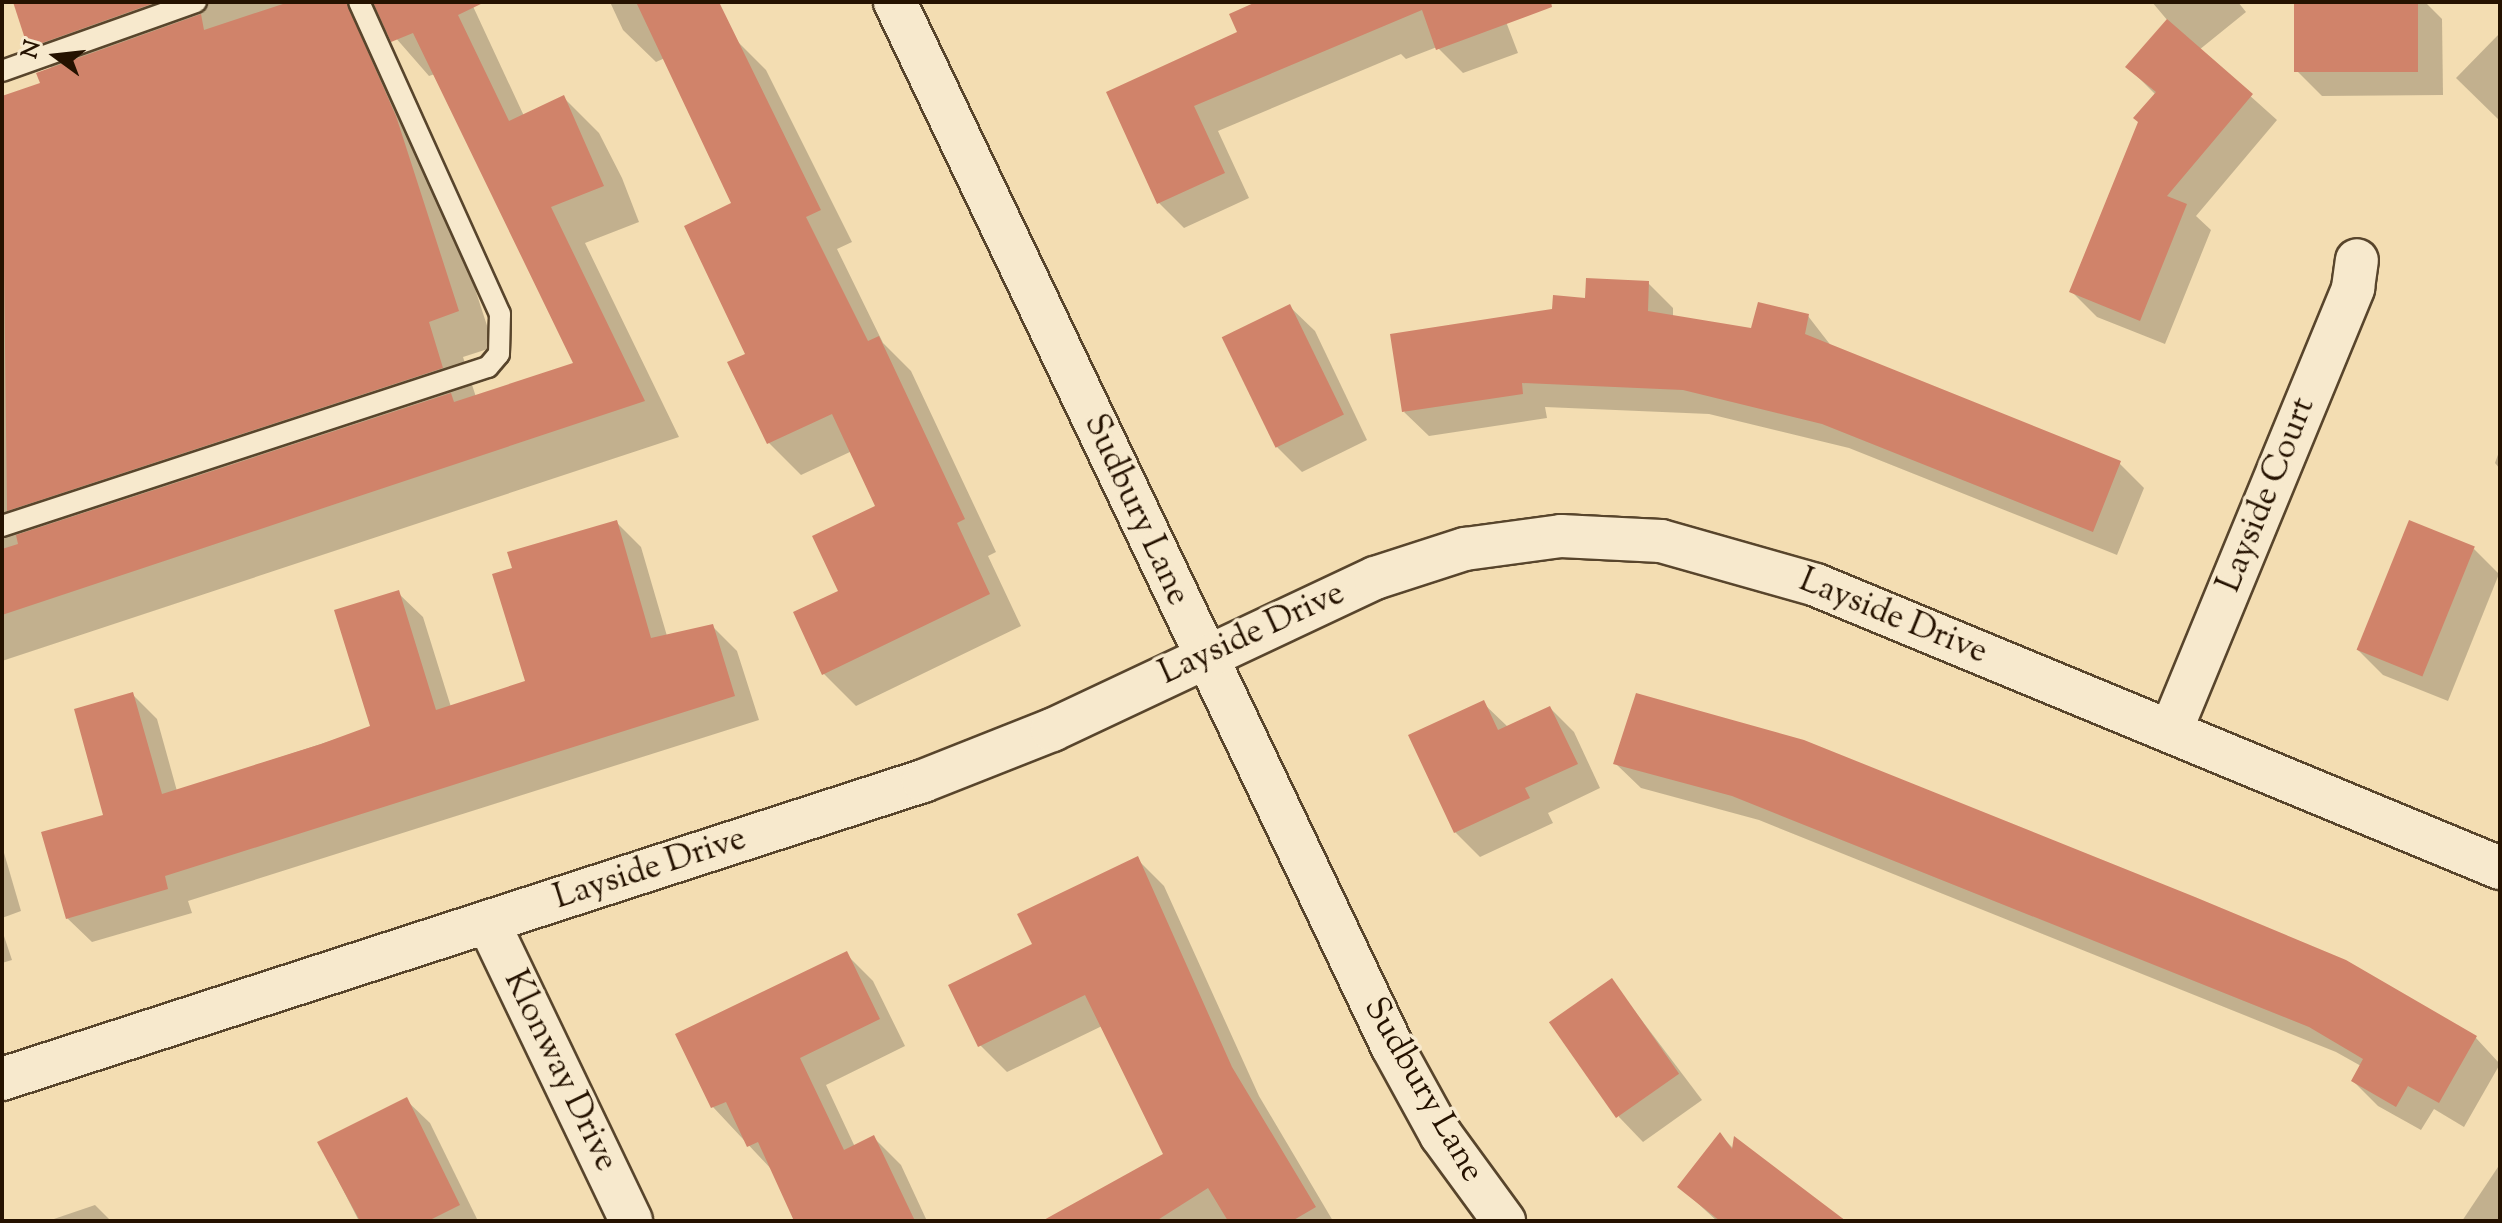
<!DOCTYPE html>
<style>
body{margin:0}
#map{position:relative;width:2502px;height:1223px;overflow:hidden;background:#f3ddb2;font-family:"Sorts Mill Goudy",serif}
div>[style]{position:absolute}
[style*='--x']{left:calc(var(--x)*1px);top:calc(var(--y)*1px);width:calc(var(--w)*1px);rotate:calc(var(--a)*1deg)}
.shadow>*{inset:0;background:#0003}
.building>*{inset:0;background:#d0836a;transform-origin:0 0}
.roads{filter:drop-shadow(2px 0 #58452c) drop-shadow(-2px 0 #58452c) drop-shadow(0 2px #58452c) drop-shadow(0 -2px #58452c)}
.lane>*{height:20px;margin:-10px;padding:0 10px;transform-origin:10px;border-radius:10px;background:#f7e9cd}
.street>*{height:42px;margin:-21px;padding:0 21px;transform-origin:21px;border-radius:21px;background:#f7e9cd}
span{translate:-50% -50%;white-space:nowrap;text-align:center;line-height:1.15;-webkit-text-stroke:7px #f7e9cd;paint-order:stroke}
.street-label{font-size:34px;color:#251200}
.frame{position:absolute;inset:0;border:4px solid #251200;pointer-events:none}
.north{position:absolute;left:16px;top:16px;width:80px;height:80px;-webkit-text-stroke:6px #f7e9cd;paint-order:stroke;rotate:285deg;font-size:22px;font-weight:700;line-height:32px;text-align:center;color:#251200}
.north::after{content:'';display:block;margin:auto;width:28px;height:36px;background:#251200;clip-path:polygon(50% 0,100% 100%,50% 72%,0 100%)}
</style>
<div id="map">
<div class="shadow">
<i style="clip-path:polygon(evenodd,15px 2px,471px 2px,524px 116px,563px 97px,599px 133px,622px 178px,639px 222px,585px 243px,679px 437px,2px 661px,2px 98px,42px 85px,52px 69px,30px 47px,15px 2px,388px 29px,429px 76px,435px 74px,576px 364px,476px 397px,463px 357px,494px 347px,431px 154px,382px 44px,388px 29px)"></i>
<i style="clip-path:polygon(610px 2px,717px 2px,734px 38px,766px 70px,852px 242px,837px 249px,883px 343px,911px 371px,996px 552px,988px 556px,1021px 626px,856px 706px,824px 674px,795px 613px,841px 592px,878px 507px,852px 451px,801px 475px,769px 443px,730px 363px,748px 355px,733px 204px,665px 58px,656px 62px,623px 30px)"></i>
<i style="clip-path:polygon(1264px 2px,1528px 2px,1505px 19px,1518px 53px,1463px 73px,1437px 47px,1406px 59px,1401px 54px,1218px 131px,1249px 198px,1184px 228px,1159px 203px,1108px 93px,1239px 33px)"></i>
<i style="clip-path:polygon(2152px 2px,2238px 2px,2246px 12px,2199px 50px,2277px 120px,2196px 216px,2211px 230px,2165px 344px,2097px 317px,2072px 292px,2156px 95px,2128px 67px,2168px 21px)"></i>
<i style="clip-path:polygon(2296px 2px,2425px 2px,2442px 19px,2443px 95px,2322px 96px,2297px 71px)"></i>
<i style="clip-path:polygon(2500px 33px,2500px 121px,2456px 78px)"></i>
<i style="clip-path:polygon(1648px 283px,1673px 308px,1673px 317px,1752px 330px,1808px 316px,1832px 347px,2119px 463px,2144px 488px,2117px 555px,1849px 448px,1709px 414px,1545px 407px,1547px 418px,1429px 436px,1404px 412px,1554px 311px)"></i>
<i style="clip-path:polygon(1290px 307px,1315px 331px,1367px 440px,1302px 472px,1277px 447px)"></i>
<i style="clip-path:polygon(2500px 449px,2500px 469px,2495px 463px)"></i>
<i style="clip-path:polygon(616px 522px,641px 547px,667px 636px,712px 626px,737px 651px,759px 720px,188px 901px,192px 913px,92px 942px,67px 918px,106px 816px,132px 694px,157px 719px,177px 791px,373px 727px,398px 593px,423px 617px,451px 707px,528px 682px,515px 569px)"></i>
<i style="clip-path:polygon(2474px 549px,2499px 574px,2448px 701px,2383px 675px,2358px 650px)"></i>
<i style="clip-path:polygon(1638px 695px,2476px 1038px,2500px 1064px,2464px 1127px,2434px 1109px,2421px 1130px,2378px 1106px,2353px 1081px,2361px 1066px,2336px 1052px,1759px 820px,1641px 788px,1616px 764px)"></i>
<i style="clip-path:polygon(1483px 703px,1508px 727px,1550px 708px,1574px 732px,1600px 788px,1548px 813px,1553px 823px,1480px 857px,1455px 832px)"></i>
<i style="clip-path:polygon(2px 846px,21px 911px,2px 918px)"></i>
<i style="clip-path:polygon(1137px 859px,1164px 886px,1259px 1096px,1333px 1221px,1046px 1221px,1165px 1155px,1102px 1026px,1007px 1072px,980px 1045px,1035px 945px)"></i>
<i style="clip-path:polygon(2px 930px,12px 960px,2px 963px)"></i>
<i style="clip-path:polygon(846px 954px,873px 981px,905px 1046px,826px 1085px,855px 1147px,874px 1138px,901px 1165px,927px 1221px,796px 1221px,773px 1171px,713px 1107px)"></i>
<i style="clip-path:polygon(1612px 981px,1702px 1100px,1643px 1142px,1619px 1117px)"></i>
<i style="clip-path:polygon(406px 1100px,430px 1123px,478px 1221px,359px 1221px,319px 1143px)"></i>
<i style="clip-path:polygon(1720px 1135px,1734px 1149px,1846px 1221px,1717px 1221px,1680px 1187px)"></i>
<i style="clip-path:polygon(2500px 1164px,2500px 1221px,2462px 1221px)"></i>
<i style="clip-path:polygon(95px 1205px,111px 1221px,48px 1221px)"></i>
</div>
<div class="building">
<i style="clip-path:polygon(13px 2px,157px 2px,28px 48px)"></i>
<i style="clip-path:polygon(289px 2px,346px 2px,396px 116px,459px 311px,429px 322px,443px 368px,7px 511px,2px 96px,40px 83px,36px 73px,201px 14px,204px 30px)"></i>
<i style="clip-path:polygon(373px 2px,485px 2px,458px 15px,509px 121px,564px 95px,604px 186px,551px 207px,645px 401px,2px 615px,2px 549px,18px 544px,16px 535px,451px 393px,454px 402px,573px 363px,413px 33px,391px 42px)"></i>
<i style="clip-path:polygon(636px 2px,719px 2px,821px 210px,806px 217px,868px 341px,879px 336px,965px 519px,957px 523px,990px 594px,822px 675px,793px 612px,838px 591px,812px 536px,875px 506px,832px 414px,767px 444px,727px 362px,745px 354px,684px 226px,731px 203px)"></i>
<i style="clip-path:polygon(1256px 2px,1551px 2px,1552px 7px,1436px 50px,1422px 10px,1194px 106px,1225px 173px,1157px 204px,1106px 92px,1237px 32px,1229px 14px)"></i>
<i style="left:2294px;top:2px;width:124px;height:70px"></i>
<i style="clip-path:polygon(2167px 19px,2253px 94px,2167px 196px,2187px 204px,2140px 321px,2069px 292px,2138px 122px,2133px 118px,2156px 92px,2125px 67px)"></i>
<i style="clip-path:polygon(1586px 278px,1649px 281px,1648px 311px,1751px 328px,1758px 302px,1809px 314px,1805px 334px,2121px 461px,2093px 532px,1822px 424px,1683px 390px,1522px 383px,1523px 394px,1402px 412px,1390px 334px,1552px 309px,1553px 295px,1585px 298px)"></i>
<i style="left:1290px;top:304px;width:123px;height:76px;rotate:64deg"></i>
<i style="clip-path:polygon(617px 520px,651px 638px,713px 624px,735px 696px,165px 876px,168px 889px,66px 919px,41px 832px,103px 815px,74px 709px,133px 692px,162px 794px,321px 744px,370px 726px,334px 610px,399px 590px,436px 710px,525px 681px,492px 574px,512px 568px,507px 552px)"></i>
<i style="left:2409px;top:520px;width:71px;height:140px;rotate:22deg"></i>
<i style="clip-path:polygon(1636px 693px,1804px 740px,2195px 897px,2346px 960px,2477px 1036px,2439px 1103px,2408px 1086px,2396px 1107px,2351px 1081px,2363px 1059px,2309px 1027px,1732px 796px,1613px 764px)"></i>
<i style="clip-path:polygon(1484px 700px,1498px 730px,1550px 706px,1578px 764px,1525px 788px,1530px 798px,1454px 833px,1408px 735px)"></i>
<i style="clip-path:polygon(1138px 856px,1232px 1067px,1316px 1207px,1292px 1221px,1228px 1221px,1208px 1188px,1156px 1221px,1042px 1221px,1163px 1154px,1085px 995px,978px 1047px,948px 985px,1032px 944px,1017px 914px)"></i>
<i style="clip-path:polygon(847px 951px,880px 1019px,800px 1058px,844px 1150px,874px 1135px,915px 1221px,794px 1221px,758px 1142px,747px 1147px,726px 1102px,711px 1108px,675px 1034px)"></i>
<i style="left:1612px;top:978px;width:117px;height:77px;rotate:55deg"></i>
<i style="clip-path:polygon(407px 1097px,460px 1205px,428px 1221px,360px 1221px,317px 1142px)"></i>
<i style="clip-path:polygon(1720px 1132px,1732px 1149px,1734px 1136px,1846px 1221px,1720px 1221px,1677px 1187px)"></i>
</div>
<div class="roads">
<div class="lane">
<i style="--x:2;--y:71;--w:206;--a:-19.6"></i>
<i style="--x:2;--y:526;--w:511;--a:-18.12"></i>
<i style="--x:488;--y:367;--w:17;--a:-50"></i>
<i style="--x:499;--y:354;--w:40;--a:-88.6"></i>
<i style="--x:500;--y:314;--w:342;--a:-114.3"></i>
</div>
<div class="street">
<i style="--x:895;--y:2;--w:1156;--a:64.54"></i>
<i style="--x:1392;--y:1046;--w:102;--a:61.2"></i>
<i style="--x:1441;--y:1135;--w:107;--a:53.8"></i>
<i style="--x:2172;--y:728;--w:476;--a:-67.6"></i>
<i style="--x:2353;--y:288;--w:28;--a:-82"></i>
<i style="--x:488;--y:922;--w:331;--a:64.4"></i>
<i style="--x:2;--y:1079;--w:968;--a:-17.93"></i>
<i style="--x:923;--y:781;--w:139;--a:-21.6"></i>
<i style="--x:1052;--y:730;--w:357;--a:-25.2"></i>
<i style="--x:1375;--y:578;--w:95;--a:-17.9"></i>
<i style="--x:1465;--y:549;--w:97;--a:-7.7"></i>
<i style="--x:1561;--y:536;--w:100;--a:2.9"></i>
<i style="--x:1661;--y:541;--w:161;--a:15.8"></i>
<i style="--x:1816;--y:585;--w:740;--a:22.48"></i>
</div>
</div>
<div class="street-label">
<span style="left:2267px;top:495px;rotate:-68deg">Layside Court</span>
<span style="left:1136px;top:510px;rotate:65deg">Sudbury Lane</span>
<span style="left:1893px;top:617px;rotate:22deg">Layside Drive</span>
<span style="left:1252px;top:634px;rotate:-25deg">Layside Drive</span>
<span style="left:650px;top:869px;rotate:-18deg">Layside Drive</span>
<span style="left:560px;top:1071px;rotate:64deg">Klonway Drive</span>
<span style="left:1423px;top:1090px;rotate:60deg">Sudbury Lane</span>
</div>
<div class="frame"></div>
<div class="north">N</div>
</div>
